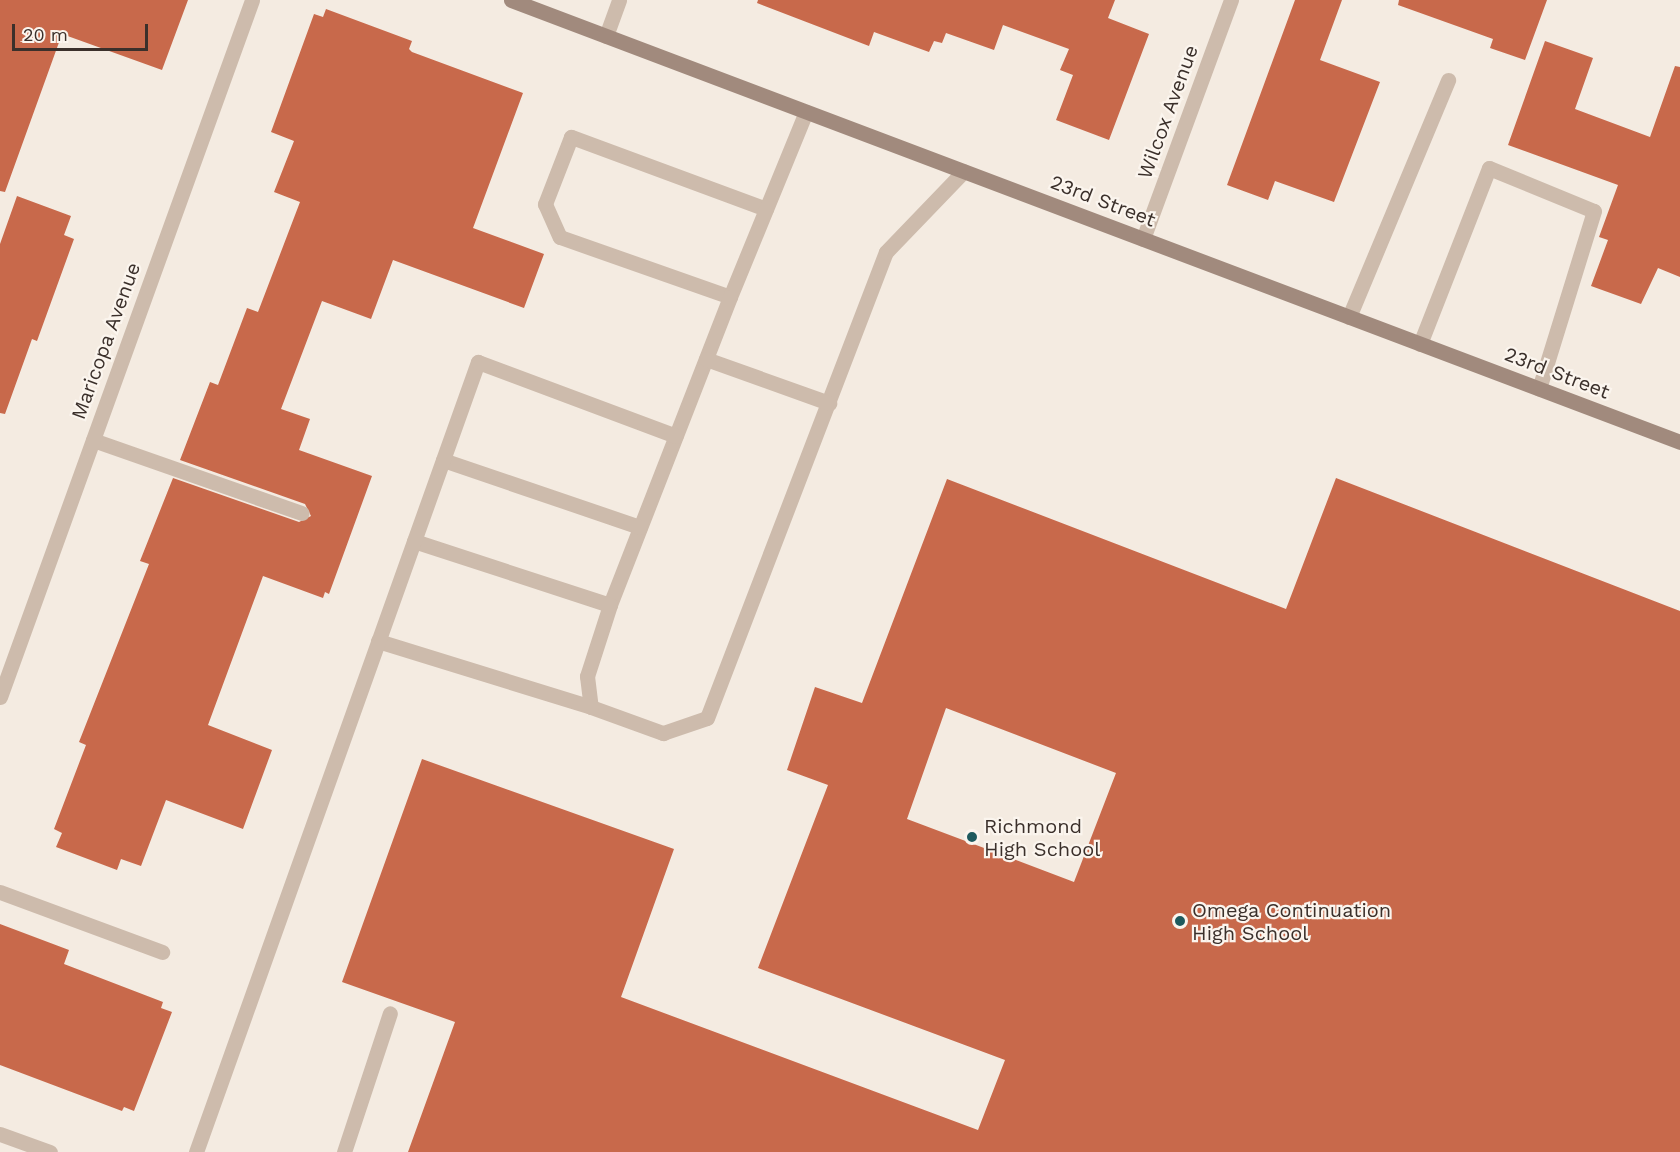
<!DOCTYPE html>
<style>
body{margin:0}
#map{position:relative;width:1680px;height:1152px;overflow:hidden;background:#f4ebe1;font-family:"Work Sans",sans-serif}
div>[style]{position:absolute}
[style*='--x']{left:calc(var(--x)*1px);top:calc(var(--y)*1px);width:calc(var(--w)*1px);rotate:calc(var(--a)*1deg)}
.building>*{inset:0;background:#c8694b}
.lane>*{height:15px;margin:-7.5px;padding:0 7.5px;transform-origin:7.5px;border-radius:7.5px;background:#cdbbac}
.street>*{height:15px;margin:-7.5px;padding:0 7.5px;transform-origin:7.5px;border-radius:7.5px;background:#cdbbac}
.secondary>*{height:15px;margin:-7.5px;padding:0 7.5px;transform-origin:7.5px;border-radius:7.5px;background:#a18a7d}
.dots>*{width:16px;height:16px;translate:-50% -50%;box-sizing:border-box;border:3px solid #fbf5ee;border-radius:50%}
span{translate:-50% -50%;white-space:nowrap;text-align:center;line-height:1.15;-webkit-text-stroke:4.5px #fbf5ee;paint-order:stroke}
.street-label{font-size:20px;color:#3b302b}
.poi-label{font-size:20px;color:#3b302b}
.left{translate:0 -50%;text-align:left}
.scale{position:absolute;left:12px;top:24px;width:136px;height:27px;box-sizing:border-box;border:3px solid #3b302b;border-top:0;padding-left:8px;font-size:18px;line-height:21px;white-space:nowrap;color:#3b302b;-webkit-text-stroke:4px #fbf5ee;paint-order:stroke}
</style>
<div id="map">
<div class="building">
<i style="clip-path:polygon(0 0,188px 0,162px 70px,62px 34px,5px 192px,0 191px)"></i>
<i style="clip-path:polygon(758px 0,1115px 0,1108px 18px,1149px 34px,1109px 140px,1056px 120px,1073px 75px,1060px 70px,1069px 49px,1003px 25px,994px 50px,946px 33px,942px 43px,934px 41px,929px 52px,874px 32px,869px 46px,757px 3px)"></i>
<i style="clip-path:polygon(1295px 0,1342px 0,1320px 60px,1380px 82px,1334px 202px,1275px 181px,1268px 200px,1227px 185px)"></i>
<i style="clip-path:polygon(1399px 0,1547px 0,1525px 60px,1490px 48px,1493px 39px,1398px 5px)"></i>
<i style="clip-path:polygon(326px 9px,412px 41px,409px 49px,412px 52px,523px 93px,473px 228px,544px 254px,524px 308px,393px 260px,371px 319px,322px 301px,281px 409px,310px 419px,299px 450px,372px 476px,329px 594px,325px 592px,323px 598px,263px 576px,208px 725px,272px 750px,243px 829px,166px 800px,141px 866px,121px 859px,117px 870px,56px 847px,62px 833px,54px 829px,86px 745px,79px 742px,149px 564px,140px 561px,173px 478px,299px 522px,311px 516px,305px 504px,180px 460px,210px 382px,218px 385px,247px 308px,258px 312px,300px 202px,274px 192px,294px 141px,271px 132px,314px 14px,323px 17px)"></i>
<i style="clip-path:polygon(1545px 41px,1593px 58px,1575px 109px,1650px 137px,1675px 66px,1680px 67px,1680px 277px,1658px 268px,1641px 304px,1591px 286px,1608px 240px,1599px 237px,1618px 185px,1508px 145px)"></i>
<i style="clip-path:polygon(17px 196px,71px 216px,64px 235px,74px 239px,37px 341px,32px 339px,5px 414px,0 413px,0 244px)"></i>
<i style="clip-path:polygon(evenodd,1336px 478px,1680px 611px,1680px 1152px,408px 1152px,455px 1022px,342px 982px,422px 759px,674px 849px,621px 997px,978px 1130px,1005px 1060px,758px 968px,828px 785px,787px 770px,815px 687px,862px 703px,947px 479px,1286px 609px,1336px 478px,946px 708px,1116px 773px,1074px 882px,907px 819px,946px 708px)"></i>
<i style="clip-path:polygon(0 924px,69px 950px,64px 964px,163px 1002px,161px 1008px,172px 1012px,134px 1111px,124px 1107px,122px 1111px,0 1065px)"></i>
</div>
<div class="lane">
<i style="--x:766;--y:209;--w:208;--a:-159.7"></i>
<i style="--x:571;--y:137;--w:72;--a:111.2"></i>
<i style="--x:545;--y:204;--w:36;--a:66"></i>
<i style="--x:560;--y:237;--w:180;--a:19.4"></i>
<i style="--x:730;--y:297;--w:200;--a:-67.7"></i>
<i style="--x:730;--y:297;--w:331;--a:111.3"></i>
<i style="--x:610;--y:605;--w:75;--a:107.9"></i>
<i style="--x:587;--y:676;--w:31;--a:83"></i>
<i style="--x:591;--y:707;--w:77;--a:19.9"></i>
<i style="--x:663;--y:733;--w:46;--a:-18.8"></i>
<i style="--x:707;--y:718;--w:499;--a:-69"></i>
<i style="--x:886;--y:252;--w:112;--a:-46.1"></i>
<i style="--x:1349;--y:317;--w:257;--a:-67.3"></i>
<i style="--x:1420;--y:344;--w:189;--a:-68.6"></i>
<i style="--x:1489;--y:168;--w:113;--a:22.3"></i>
<i style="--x:1594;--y:211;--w:186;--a:107.2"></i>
<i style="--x:706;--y:359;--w:131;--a:19.7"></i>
<i style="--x:93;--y:440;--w:221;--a:19.3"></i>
<i style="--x:443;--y:460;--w:208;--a:18.8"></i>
<i style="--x:414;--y:541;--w:206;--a:18.1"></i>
<i style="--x:378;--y:641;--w:223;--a:17.2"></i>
<i style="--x:0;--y:892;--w:173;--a:20.3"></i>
<i style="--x:196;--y:1152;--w:839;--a:-70.36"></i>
<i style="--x:478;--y:362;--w:211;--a:20.5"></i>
<i style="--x:344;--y:1152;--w:146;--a:-71.7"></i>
</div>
<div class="street">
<i style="--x:606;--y:36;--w:38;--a:-70"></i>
<i style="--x:1143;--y:239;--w:255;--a:-69.8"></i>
<i style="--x:0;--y:697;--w:741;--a:-70.12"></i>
<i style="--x:0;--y:1134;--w:53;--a:19.8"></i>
</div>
<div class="secondary">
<i style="--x:511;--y:0;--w:1250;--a:20.71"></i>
</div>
<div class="dots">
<i style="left:972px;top:837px;background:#1f5a5e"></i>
<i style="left:1180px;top:921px;background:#1f5a5e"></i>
</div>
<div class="street-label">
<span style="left:1168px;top:112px;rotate:-70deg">Wilcox Avenue</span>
<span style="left:1103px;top:201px;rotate:21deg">23rd Street</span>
<span style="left:106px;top:341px;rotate:-70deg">Maricopa Avenue</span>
<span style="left:1557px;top:373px;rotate:21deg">23rd Street</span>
</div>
<div class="poi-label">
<span class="left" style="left:984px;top:838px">Richmond<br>High School</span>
<span class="left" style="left:1192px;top:922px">Omega Continuation<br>High School</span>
</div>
<div class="scale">20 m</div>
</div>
